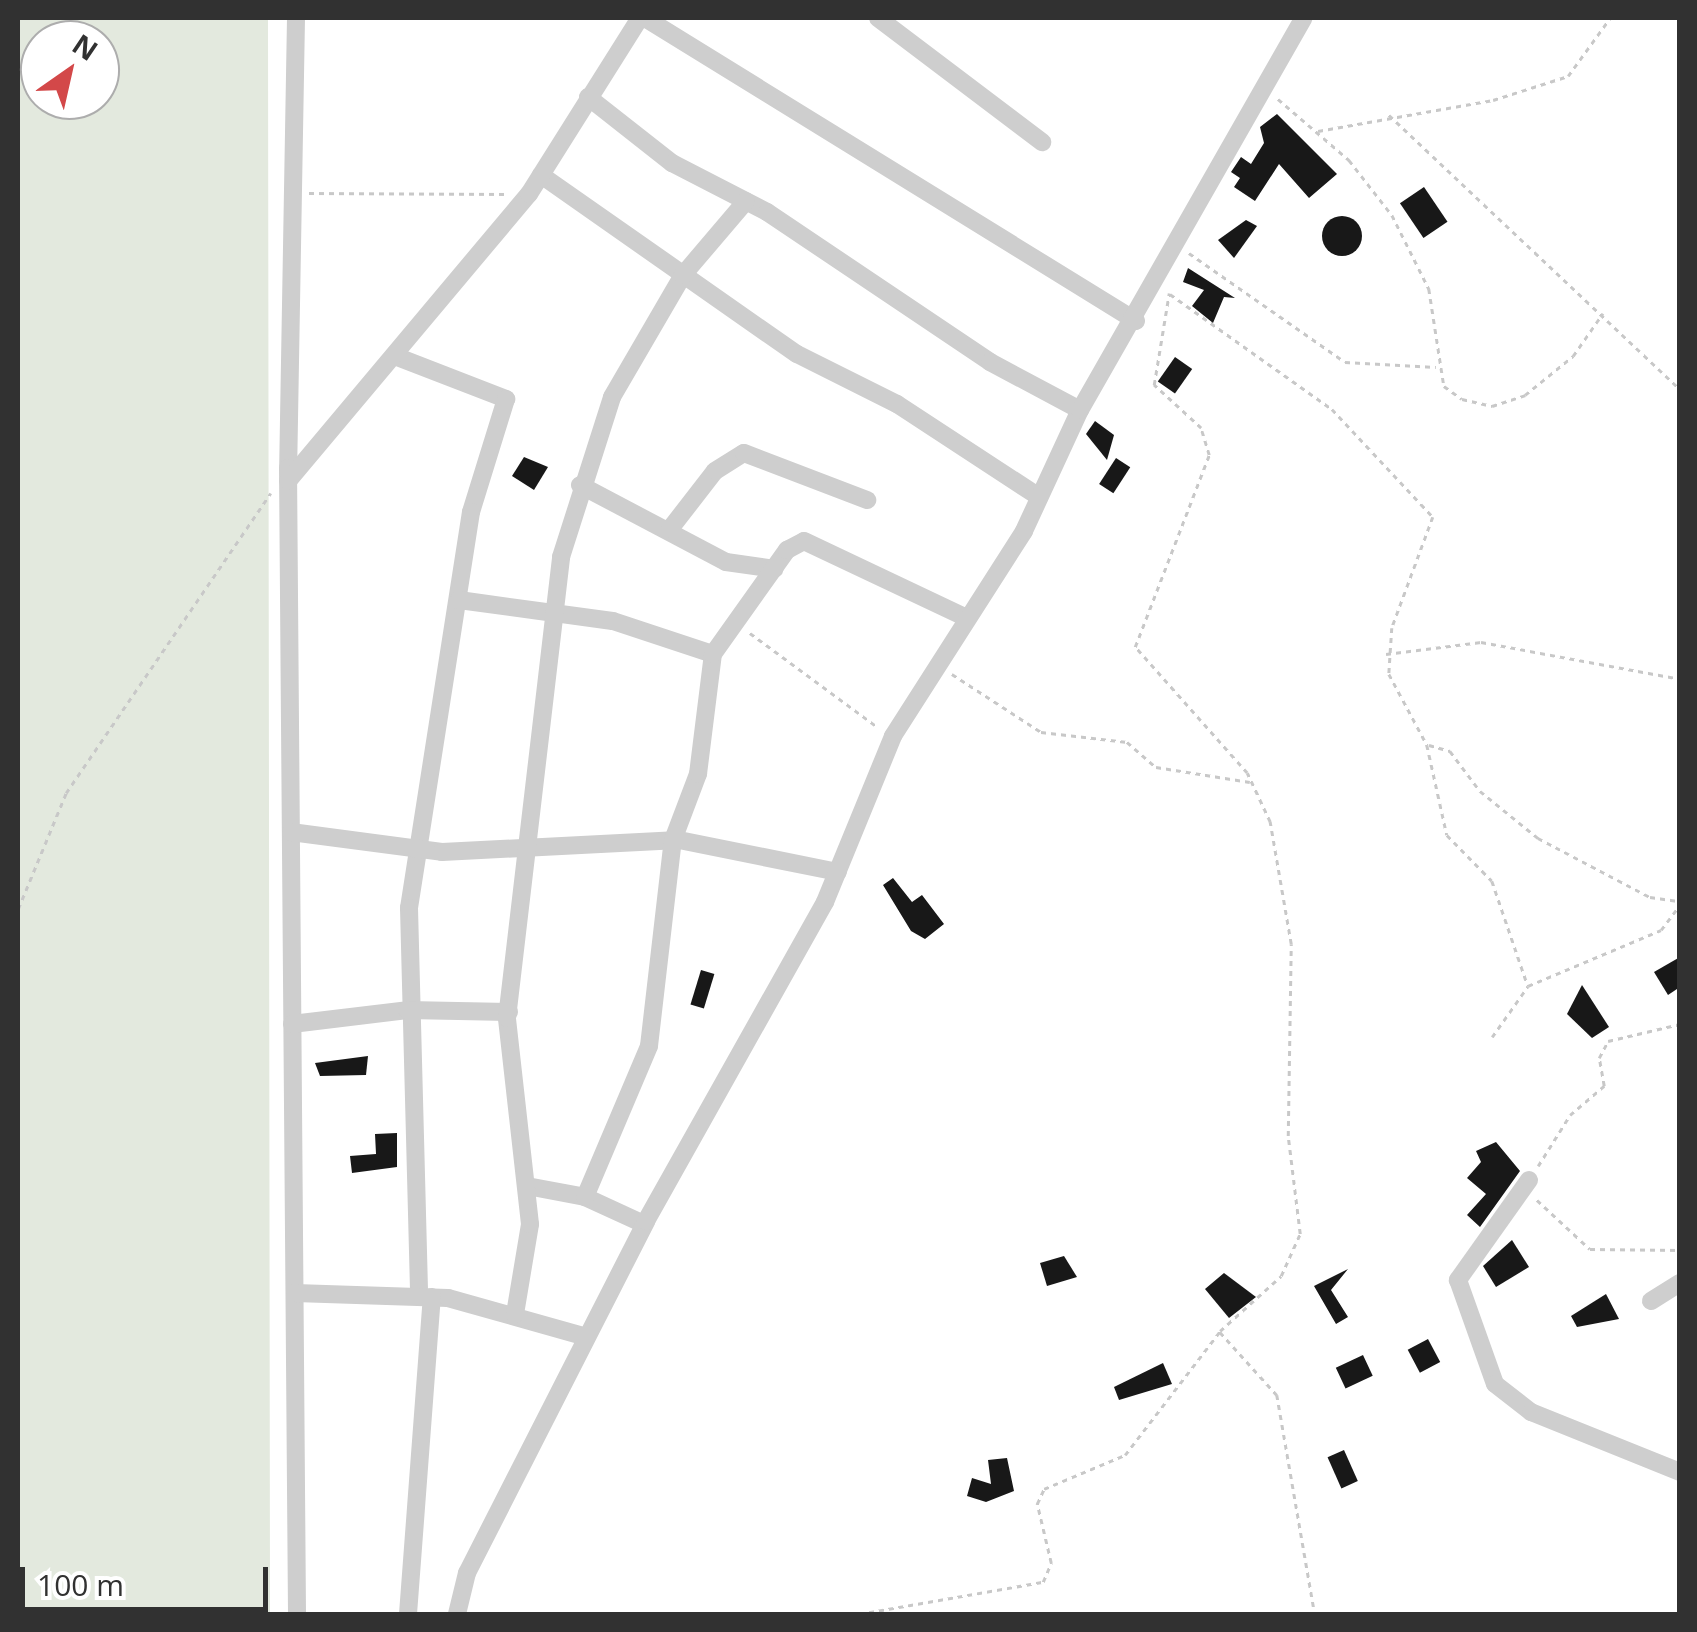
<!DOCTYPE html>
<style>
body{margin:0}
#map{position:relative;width:1697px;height:1632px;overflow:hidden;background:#fff;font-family:"Open Sans",sans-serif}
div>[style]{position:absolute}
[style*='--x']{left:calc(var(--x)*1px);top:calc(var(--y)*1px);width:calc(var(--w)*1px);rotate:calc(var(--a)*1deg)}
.green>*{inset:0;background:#e3e9de}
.building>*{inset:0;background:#181818;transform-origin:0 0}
.round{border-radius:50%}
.path>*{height:2.5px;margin-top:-1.25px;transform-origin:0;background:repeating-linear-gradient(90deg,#c8c8c8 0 5px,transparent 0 10px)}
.minor>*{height:18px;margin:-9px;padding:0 9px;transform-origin:9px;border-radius:9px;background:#cecece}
span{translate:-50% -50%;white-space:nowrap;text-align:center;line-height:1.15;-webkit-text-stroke:10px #fff;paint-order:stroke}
.frame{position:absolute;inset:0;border:20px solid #313131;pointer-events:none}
.north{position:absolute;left:20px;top:20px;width:100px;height:100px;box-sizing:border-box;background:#fff;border:2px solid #adadad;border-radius:50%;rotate:34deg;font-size:28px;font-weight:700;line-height:40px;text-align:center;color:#313131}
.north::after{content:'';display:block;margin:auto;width:35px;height:45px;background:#d34849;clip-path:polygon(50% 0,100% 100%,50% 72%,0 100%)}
.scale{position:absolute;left:20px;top:1567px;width:248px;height:45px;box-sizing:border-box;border:5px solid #313131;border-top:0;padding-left:12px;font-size:30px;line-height:35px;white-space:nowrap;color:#313131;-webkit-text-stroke:8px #fff;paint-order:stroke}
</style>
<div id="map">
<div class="green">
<i style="clip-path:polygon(evenodd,18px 18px,268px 18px,270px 1614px,18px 1614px,18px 18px,40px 40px,100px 40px,100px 100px,40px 100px,40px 40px)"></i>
</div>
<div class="building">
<i style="clip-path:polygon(1277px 114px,1337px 174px,1309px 198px,1279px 164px,1255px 201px,1234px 187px,1240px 178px,1231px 172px,1241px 157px,1251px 164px,1264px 143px,1260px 127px)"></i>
<i style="left:1424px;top:187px;width:42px;height:29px;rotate:56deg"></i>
<i class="round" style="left:1322px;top:216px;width:40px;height:40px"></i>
<i style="clip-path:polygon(1246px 220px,1257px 226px,1234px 258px,1218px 240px)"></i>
<i style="clip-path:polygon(1188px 268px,1235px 298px,1224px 297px,1213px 323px,1192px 306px,1204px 290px,1183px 282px)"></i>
<i style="left:1175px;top:357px;width:21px;height:30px;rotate:35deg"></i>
<i style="clip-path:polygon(1095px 421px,1114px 435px,1107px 460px,1086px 434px)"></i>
<i style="clip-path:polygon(524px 457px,548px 467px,534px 490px,512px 476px)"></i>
<i style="left:1116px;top:458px;width:17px;height:31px;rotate:33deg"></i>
<i style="clip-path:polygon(893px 878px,912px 902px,922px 895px,944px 924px,925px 939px,911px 931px,883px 885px)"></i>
<i style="clip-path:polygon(1680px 957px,1680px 987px,1668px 995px,1654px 972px)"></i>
<i style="left:701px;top:970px;width:14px;height:36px;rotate:17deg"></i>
<i style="clip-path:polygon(1582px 985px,1609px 1027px,1592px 1038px,1567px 1014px)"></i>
<i style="clip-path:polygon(368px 1056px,366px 1075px,320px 1076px,315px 1063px)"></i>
<i style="clip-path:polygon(397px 1133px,397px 1167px,352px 1173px,350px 1156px,376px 1154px,375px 1134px)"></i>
<i style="clip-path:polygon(1496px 1142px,1520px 1171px,1480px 1227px,1467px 1215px,1486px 1194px,1467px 1178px,1481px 1162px,1476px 1151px)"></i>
<i style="clip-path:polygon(1512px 1240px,1529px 1267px,1496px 1287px,1483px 1266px)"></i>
<i style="clip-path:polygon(1064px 1256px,1077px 1277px,1047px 1286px,1040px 1263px)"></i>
<i style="clip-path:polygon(1348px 1269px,1331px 1290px,1348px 1317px,1336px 1324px,1314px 1286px)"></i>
<i style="clip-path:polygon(1224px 1273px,1256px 1297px,1229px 1318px,1205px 1289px)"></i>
<i style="clip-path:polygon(1606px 1294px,1619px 1319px,1577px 1327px,1571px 1316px)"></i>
<i style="left:1428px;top:1339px;width:26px;height:23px;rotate:62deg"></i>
<i style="left:1363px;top:1355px;width:23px;height:30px;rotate:65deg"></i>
<i style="clip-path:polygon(1163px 1363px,1172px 1384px,1119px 1400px,1114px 1387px)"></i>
<i style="left:1344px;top:1450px;width:34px;height:18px;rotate:66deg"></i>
<i style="clip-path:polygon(1007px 1458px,1014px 1491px,986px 1502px,967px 1496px,972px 1478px,991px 1484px,988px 1460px)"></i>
</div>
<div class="path">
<i style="--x:1278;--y:99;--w:94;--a:40.7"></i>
<i style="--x:1349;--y:160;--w:70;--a:52"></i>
<i style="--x:1392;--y:215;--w:83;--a:63.4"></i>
<i style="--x:1429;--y:289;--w:98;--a:81.2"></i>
<i style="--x:1444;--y:386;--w:22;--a:36"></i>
<i style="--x:1462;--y:399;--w:31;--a:13"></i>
<i style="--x:1492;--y:406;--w:35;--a:-18"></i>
<i style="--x:1525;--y:395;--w:62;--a:-39.1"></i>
<i style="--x:1573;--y:356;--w:52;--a:-55.1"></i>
<i style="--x:1389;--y:115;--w:400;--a:43.3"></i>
<i style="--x:1318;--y:131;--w:178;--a:-10"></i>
<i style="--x:1493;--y:100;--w:79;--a:-17.7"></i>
<i style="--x:1568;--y:76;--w:72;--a:-54.1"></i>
<i style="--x:309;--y:193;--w:197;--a:0.3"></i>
<i style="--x:1189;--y:253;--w:190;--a:34.9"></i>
<i style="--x:1345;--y:362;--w:91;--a:3.1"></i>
<i style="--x:1170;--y:294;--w:199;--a:35.4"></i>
<i style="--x:1332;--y:409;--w:148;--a:46.9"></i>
<i style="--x:1433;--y:517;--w:118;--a:110.3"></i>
<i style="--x:1392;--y:628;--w:46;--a:93.7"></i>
<i style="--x:1389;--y:674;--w:81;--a:61.8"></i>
<i style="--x:1427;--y:745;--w:92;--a:77.5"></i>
<i style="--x:1447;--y:835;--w:64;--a:45.6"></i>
<i style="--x:1492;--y:881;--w:111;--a:71.1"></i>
<i style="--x:750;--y:633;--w:157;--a:36.4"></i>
<i style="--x:1386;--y:654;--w:96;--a:-7.2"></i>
<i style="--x:1481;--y:642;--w:202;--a:10.5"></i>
<i style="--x:952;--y:674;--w:106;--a:33.1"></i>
<i style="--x:1041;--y:732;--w:87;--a:6.6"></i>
<i style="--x:1127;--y:742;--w:38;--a:41"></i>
<i style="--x:1156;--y:767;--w:95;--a:9.1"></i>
<i style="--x:1429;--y:745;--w:22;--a:16"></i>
<i style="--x:1450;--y:751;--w:50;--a:53.1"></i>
<i style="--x:1480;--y:791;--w:75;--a:39"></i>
<i style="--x:1538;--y:838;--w:127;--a:27.8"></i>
<i style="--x:1650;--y:897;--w:30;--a:8"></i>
<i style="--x:18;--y:909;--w:126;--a:-67.5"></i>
<i style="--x:66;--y:793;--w:363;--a:-55.7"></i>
<i style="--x:1492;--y:1037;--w:62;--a:-54.8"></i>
<i style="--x:1528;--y:986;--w:144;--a:-22.8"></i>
<i style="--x:1661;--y:930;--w:31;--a:-53"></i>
<i style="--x:1538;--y:1166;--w:60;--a:-57.9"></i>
<i style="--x:1570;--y:1115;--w:45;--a:-40.5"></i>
<i style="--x:1604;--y:1086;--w:28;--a:-100"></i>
<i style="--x:1599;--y:1058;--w:19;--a:-62"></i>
<i style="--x:1608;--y:1041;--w:74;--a:-13.3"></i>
<i style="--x:1537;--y:1200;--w:72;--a:42.8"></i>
<i style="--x:1590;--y:1249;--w:90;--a:0.6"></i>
<i style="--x:1220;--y:1332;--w:85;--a:47.9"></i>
<i style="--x:1277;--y:1395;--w:222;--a:80.2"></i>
<i style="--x:859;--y:1614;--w:187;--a:-9.9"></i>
<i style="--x:1043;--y:1582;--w:21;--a:-67"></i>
<i style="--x:1051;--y:1563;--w:61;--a:-103.3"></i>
<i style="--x:1037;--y:1504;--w:17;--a:-65"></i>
<i style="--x:1044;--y:1489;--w:88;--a:-22.8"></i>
<i style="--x:1125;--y:1455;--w:156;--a:-52.5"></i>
<i style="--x:1220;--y:1331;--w:82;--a:-42"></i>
<i style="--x:1281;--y:1276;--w:46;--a:-65.7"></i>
<i style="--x:1300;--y:1234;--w:99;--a:-97"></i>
<i style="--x:1288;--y:1136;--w:192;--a:-89.1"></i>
<i style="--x:1291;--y:944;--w:124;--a:-99.8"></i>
<i style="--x:1270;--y:822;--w:54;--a:-115.1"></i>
<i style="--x:1247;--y:773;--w:169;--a:-131.6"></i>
<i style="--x:1135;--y:647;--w:206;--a:-68.9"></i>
<i style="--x:1209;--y:455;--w:28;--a:-107"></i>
<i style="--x:1201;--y:428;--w:64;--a:-137.5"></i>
<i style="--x:1154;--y:385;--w:93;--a:-80.7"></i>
</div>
<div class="minor">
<i style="--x:296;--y:18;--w:450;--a:91"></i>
<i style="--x:288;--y:468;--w:1146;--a:89.55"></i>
<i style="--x:645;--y:18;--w:577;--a:31.68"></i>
<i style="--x:878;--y:18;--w:206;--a:37.1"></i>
<i style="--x:588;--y:97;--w:107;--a:38.2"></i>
<i style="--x:672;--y:163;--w:107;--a:27.3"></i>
<i style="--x:767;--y:212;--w:269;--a:33.9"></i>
<i style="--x:990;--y:362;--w:102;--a:28.1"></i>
<i style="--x:541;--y:175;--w:312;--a:35"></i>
<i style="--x:797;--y:354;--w:112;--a:26.6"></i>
<i style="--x:897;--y:404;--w:170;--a:33.2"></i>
<i style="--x:400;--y:358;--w:114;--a:21.1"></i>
<i style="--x:506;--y:399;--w:118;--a:107.2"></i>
<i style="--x:471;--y:512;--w:401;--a:98.9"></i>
<i style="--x:409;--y:908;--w:388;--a:88.5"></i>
<i style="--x:288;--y:481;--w:375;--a:-50"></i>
<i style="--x:529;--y:194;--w:208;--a:-57.8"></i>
<i style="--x:580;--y:485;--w:165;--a:27.8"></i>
<i style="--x:726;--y:562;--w:49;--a:8.1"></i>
<i style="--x:670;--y:529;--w:73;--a:-52.2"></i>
<i style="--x:715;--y:471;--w:34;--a:-32"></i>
<i style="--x:744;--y:453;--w:132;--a:20.9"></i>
<i style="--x:459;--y:600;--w:155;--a:7.8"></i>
<i style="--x:613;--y:621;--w:105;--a:18.3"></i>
<i style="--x:291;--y:832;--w:152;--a:7.5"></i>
<i style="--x:442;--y:852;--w:237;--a:-2.9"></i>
<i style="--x:679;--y:840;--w:162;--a:11.4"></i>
<i style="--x:292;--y:1024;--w:116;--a:-6.9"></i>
<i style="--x:407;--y:1010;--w:102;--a:1.1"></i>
<i style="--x:1529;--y:1180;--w:123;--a:125.4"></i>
<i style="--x:1458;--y:1280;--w:110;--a:70.4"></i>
<i style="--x:1495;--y:1384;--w:46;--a:37.9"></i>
<i style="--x:1531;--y:1412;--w:161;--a:21.9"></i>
<i style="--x:527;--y:1186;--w:59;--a:10.7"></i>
<i style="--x:585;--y:1197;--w:65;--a:24.6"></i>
<i style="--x:585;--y:1197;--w:164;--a:-67"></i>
<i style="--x:649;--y:1046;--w:207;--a:-83.4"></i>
<i style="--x:673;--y:840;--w:71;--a:-69.3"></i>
<i style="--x:698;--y:774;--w:121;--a:-82.9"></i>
<i style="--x:713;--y:654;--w:128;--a:-54.6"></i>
<i style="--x:787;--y:550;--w:19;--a:-28"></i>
<i style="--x:804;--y:541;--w:178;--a:25.3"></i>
<i style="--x:295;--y:1293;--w:153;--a:1.9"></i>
<i style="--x:448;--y:1298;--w:144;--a:15.7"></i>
<i style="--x:1651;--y:1301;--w:34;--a:-32"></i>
<i style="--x:515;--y:1314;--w:91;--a:-80.5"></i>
<i style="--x:530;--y:1224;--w:207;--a:-96.4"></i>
<i style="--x:507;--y:1018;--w:464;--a:-83.3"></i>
<i style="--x:561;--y:557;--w:168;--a:-72.3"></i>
<i style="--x:612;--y:397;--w:141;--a:-59.8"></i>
<i style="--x:683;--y:275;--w:97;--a:-49.6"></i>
<i style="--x:408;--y:1614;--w:318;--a:-85.7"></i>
<i style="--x:457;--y:1614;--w:42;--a:-76.3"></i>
<i style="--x:467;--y:1573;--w:395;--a:-63"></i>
<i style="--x:646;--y:1221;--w:366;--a:-60.7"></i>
<i style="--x:825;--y:902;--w:179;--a:-67.7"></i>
<i style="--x:893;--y:736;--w:243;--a:-57.4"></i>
<i style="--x:1024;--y:531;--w:133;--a:-65.2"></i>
<i style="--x:1080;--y:410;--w:451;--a:-60.3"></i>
</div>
<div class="frame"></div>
<div class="north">N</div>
<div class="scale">100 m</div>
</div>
